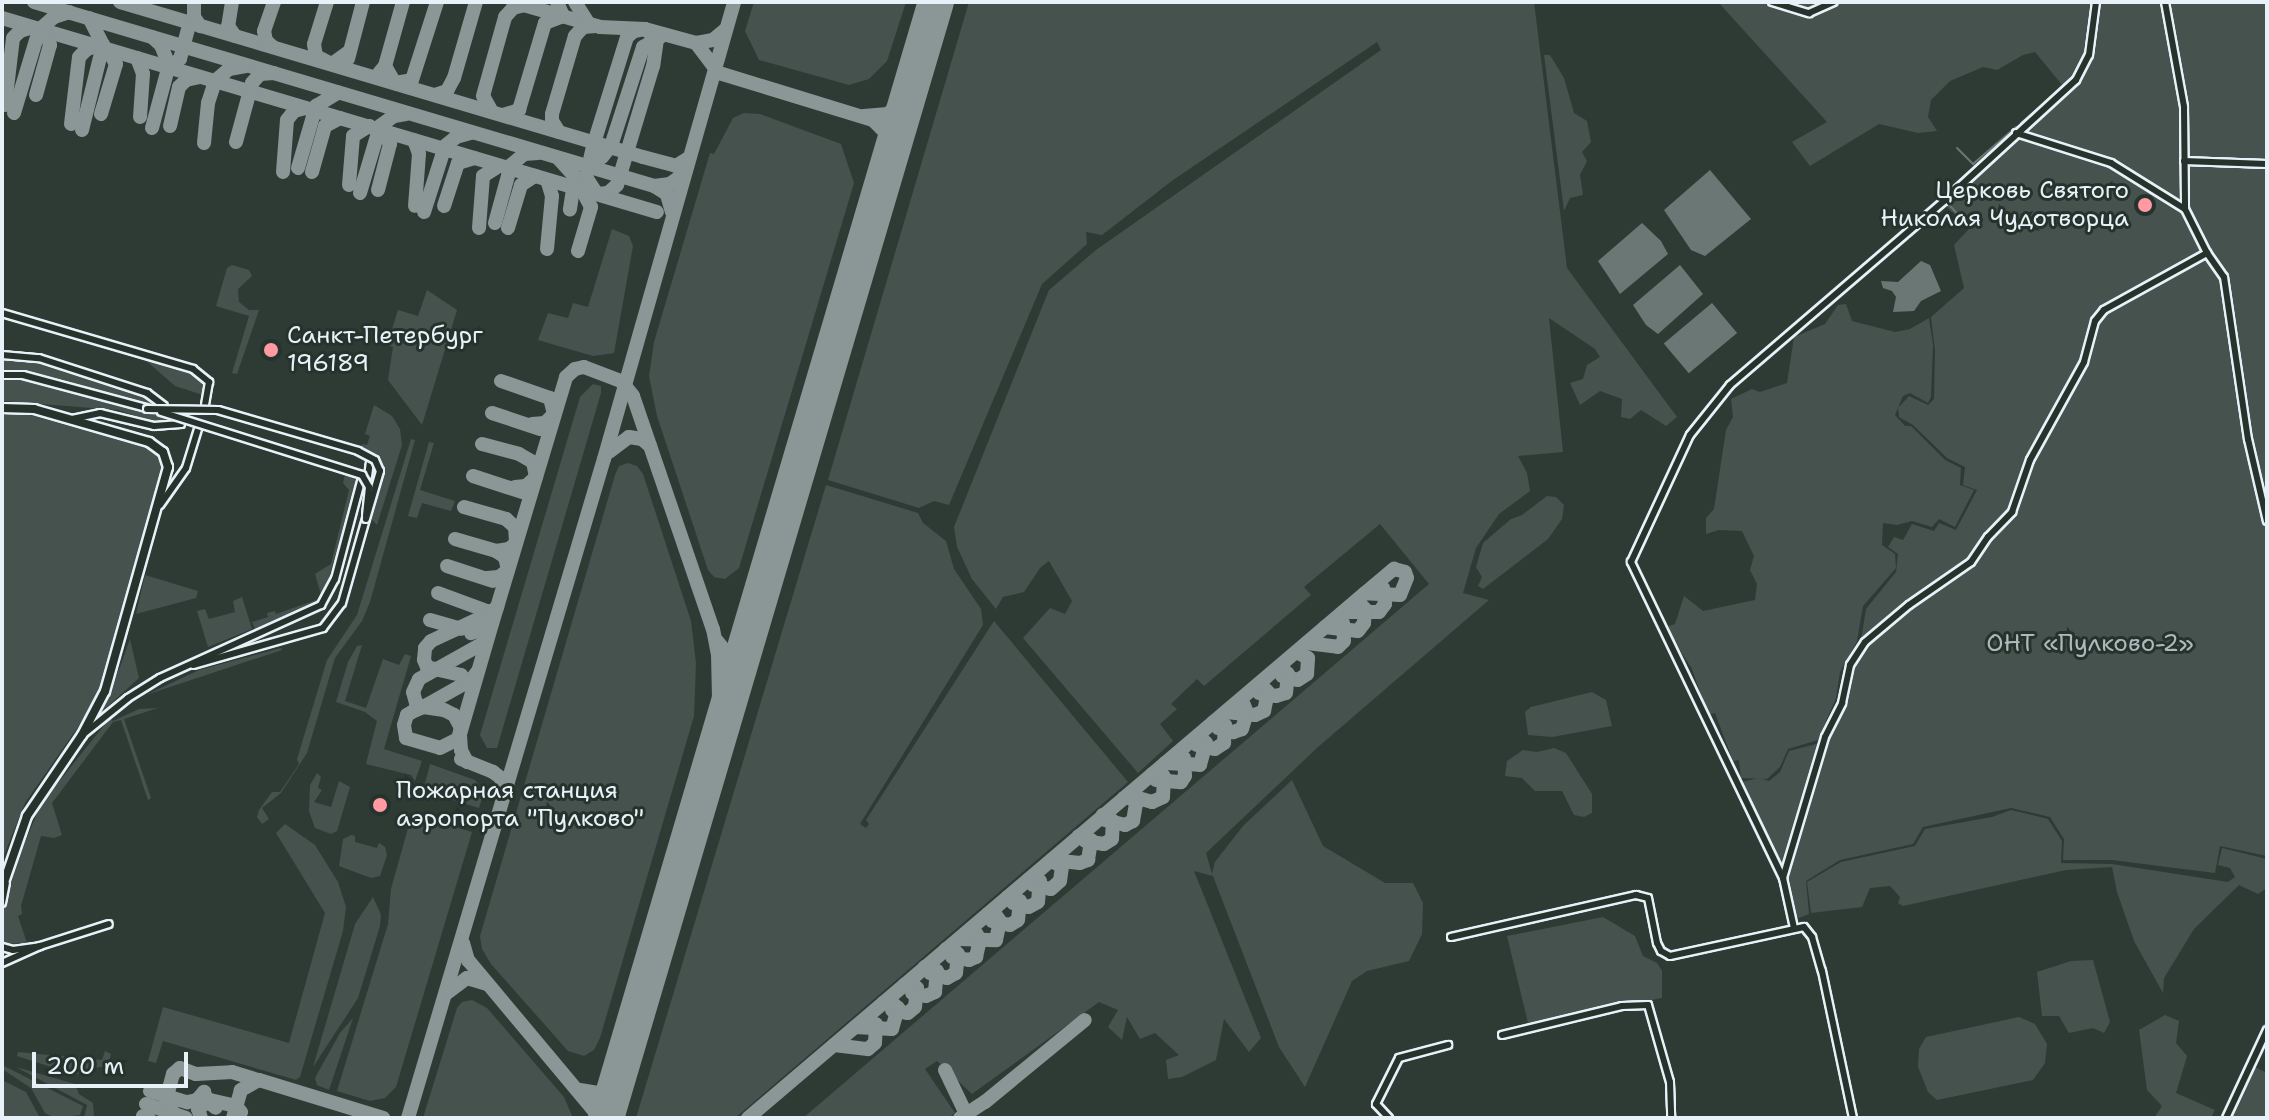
<!DOCTYPE html>
<meta charset="utf-8">
<style>
body{margin:0}
#map{position:relative;width:2269px;height:1120px;overflow:hidden;background:#2e3b35;font-family:"Shantell Sans",sans-serif}
div>[style]{position:absolute}
[style*='--x']{left:calc(var(--x)*1px);top:calc(var(--y)*1px);width:calc(var(--w)*1px);rotate:calc(var(--a)*1deg)}
.green>*{inset:0;background:#45524e}
.water>*{inset:0;background:#6b7775;transform-origin:0 0}
.stream>*{height:2px;margin:-1px;padding:0 1px;transform-origin:1px;border-radius:1px;background:#6b7775}
.taxiway>*{height:14px;margin:-7px;padding:0 7px;transform-origin:7px;border-radius:7px;background:#8b9696}
.runway>*{height:36px;margin:-18px;padding:0 18px;transform-origin:18px;border-radius:18px;background:#8b9696}
.roads{filter:drop-shadow(2px 0 #e8f1f8) drop-shadow(-2px 0 #e8f1f8) drop-shadow(0 2px #e8f1f8) drop-shadow(0 -2px #e8f1f8)}
.minor>*{height:6px;margin:-3px;padding:0 3px;transform-origin:3px;border-radius:3px;background:#26332d}
.major>*{height:8px;margin:-4px;padding:0 4px;transform-origin:4px;border-radius:4px;background:#26332d}
.bridges{filter:drop-shadow(2px 0 #e8f1f8) drop-shadow(-2px 0 #e8f1f8) drop-shadow(0 2px #e8f1f8) drop-shadow(0 -2px #e8f1f8)}
.minor-bridge>*{height:6px;margin:-3px;padding:0 3px;transform-origin:3px;border-radius:3px;background:#26332d}
.dots>*{width:22px;height:22px;translate:-50% -50%;box-sizing:border-box;border:4px solid #26332d;border-radius:50%}
span{translate:-50% -50%;white-space:nowrap;text-align:center;line-height:1.15;-webkit-text-stroke:6px #26332d;paint-order:stroke}
.poi-label{font-size:24px;color:#e8f1f8}
.right{translate:-100% -50%;text-align:right}
.left{translate:0 -50%;text-align:left}
.park-label{font-size:24px;color:#afb9bc}
.frame{position:absolute;inset:0;border:4px solid #e8f1f8;pointer-events:none}
.scale{position:absolute;left:32px;top:1052px;width:156px;height:36px;box-sizing:border-box;border:4px solid #e8f1f8;border-top:0;padding-left:10px;font-size:24px;line-height:28px;white-space:nowrap;color:#e8f1f8;-webkit-text-stroke:6px #26332d;paint-order:stroke}
</style>
<div id="map">
<div class="green">
<i style="clip-path:polygon(754px 2px,906px 2px,887px 61px,869px 79px,849px 85px,759px 60px,745px 31px)"></i>
<i style="clip-path:polygon(969px 2px,1534px 2px,1567px 268px,1677px 417px,1666px 426px,1641px 410px,1630px 419px,1621px 417px,1622px 399px,1600px 391px,1580px 405px,1570px 383px,1583px 379px,1587px 365px,1600px 357px,1595px 349px,1549px 318px,1563px 452px,1518px 456px,1527px 473px,1530px 491px,1499px 514px,1476px 548px,1463px 593px,1489px 600px,1318px 747px,1206px 853px,1212px 874px,1215px 862px,1243px 826px,1292px 780px,1323px 846px,1385px 883px,1413px 883px,1423px 903px,1422px 934px,1409px 961px,1367px 971px,1352px 981px,1305px 1087px,1279px 1047px,1213px 876px,1194px 871px,1261px 1038px,1249px 1052px,1224px 1019px,1216px 1060px,1182px 1077px,1168px 1079px,1166px 1060px,1179px 1055px,1155px 1033px,1140px 1039px,1127px 1017px,1122px 1040px,1108px 1027px,1118px 1010px,1099px 1002px,972px 1094px,937px 1061px,925px 1069px,955px 1113px,948px 1118px,803px 1118px,1429px 584px,1380px 524px,1304px 587px,1311px 595px,1204px 686px,1197px 679px,1171px 704px,1177px 709px,1160px 724px,1173px 741px,1138px 773px,1023px 638px,1050px 608px,1065px 614px,1072px 601px,1049px 561px,1040px 568px,1024px 592px,1003px 597px,996px 609px,972px 579px,957px 547px,954px 527px,1049px 290px,1096px 250px,1381px 50px,1377px 42px,1173px 180px,1102px 235px,1086px 232px,1087px 244px,1042px 284px,949px 505px,934px 501px,919px 508px,828px 480px)"></i>
<i style="clip-path:polygon(1718px 2px,2267px 2px,2267px 856px,2220px 846px,2215px 873px,2112px 860px,2063px 860px,2064px 839px,2050px 817px,2011px 808px,1923px 827px,1913px 844px,1840px 860px,1806px 881px,1809px 914px,1796px 919px,1783px 869px,1742px 782px,1759px 778px,1769px 781px,1780px 772px,1789px 751px,1820px 743px,1838px 699px,1847px 665px,1861px 640px,1866px 609px,1896px 572px,1898px 554px,1888px 547px,1894px 537px,1903px 540px,1912px 524px,1934px 531px,1939px 523px,1956px 530px,1977px 490px,1963px 485px,1965px 467px,1947px 458px,1913px 425px,1899px 417px,1898px 408px,1909px 396px,1928px 405px,1934px 399px,1935px 351px,1931px 317px,1964px 288px,1954px 245px,1969px 229px,1946px 206px,2068px 92px,2035px 52px,2023px 55px,1997px 70px,1983px 67px,1950px 81px,1931px 100px,1928px 117px,1937px 131px,1918px 133px,1879px 124px,1810px 166px,1792px 142px,1827px 122px)"></i>
<i style="clip-path:polygon(1544px 55px,1550px 55px,1564px 78px,1574px 113px,1587px 121px,1591px 142px,1582px 152px,1587px 161px,1580px 175px,1583px 195px,1570px 198px,1564px 211px)"></i>
<i style="clip-path:polygon(744px 113px,760px 114px,841px 144px,854px 183px,739px 568px,725px 579px,714px 577px,708px 570px,657px 416px,649px 376px,654px 342px,710px 153px,714px 154px,733px 118px)"></i>
<i style="clip-path:polygon(612px 229px,629px 236px,633px 246px,614px 353px,593px 356px,538px 340px,548px 313px,568px 318px,573px 303px,588px 307px)"></i>
<i style="clip-path:polygon(232px 265px,249px 270px,252px 276px,238px 289px,239px 302px,249px 310px,259px 310px,237px 374px,232px 373px,249px 316px,216px 306px,227px 268px)"></i>
<i style="clip-path:polygon(427px 290px,457px 310px,422px 425px,388px 380px,393px 347px,387px 345px,398px 310px,418px 316px)"></i>
<i style="clip-path:polygon(1846px 304px,1852px 321px,1895px 332px,1910px 329px,1929px 318px,1933px 345px,1931px 397px,1928px 403px,1910px 393px,1903px 396px,1895px 415px,1905px 426px,1911px 426px,1945px 460px,1961px 468px,1960px 485px,1974px 490px,1955px 527px,1939px 519px,1932px 527px,1912px 521px,1897px 525px,1883px 523px,1882px 545px,1895px 554px,1896px 568px,1863px 606px,1857px 641px,1840px 672px,1836px 698px,1818px 740px,1788px 749px,1780px 767px,1767px 779px,1741px 778px,1739px 760px,1733px 761px,1715px 713px,1708px 715px,1692px 669px,1671px 636px,1669px 626px,1675px 624px,1684px 596px,1703px 611px,1755px 600px,1757px 584px,1750px 570px,1754px 556px,1742px 531px,1719px 530px,1706px 534px,1706px 518px,1714px 509px,1726px 430px,1733px 417px,1731px 399px,1752px 389px,1760px 392px,1787px 383px,1794px 337px,1825px 324px,1838px 305px)"></i>
<i style="clip-path:polygon(143px 358px,190px 373px,205px 385px,203px 395px,175px 386px)"></i>
<i style="clip-path:polygon(2px 359px,24px 359px,157px 402px,178px 423px,157px 423px,118px 410px,2px 401px,4px 379px,22px 379px,68px 392px,72px 382px,22px 370px,2px 370px)"></i>
<i style="clip-path:polygon(593px 384px,601px 386px,601px 393px,497px 748px,487px 748px,480px 735px,580px 397px)"></i>
<i style="clip-path:polygon(374px 405px,392px 416px,400px 429px,402px 445px,377px 525px,362px 509px,372px 469px,371px 462px,361px 449px,362px 444px,367px 445px,370px 436px,365px 434px)"></i>
<i style="clip-path:polygon(23px 413px,147px 448px,159px 457px,162px 473px,111px 664px,89px 711px,25px 803px,2px 860px,2px 414px)"></i>
<i style="clip-path:polygon(411px 439px,415px 440px,370px 602px,362px 621px,335px 658px,307px 753px,281px 793px,262px 808px,269px 819px,262px 824px,257px 817px,259px 810px,272px 792px,280px 792px,299px 764px,297px 759px,327px 660px,357px 615px)"></i>
<i style="clip-path:polygon(429px 442px,434px 443px,420px 490px,455px 501px,451px 511px,422px 503px,417px 518px,408px 516px)"></i>
<i style="clip-path:polygon(628px 463px,637px 466px,643px 474px,691px 621px,696px 663px,694px 716px,600px 1038px,594px 1050px,584px 1056px,568px 1051px,491px 964px,482px 949px,480px 936px,615px 475px,619px 466px)"></i>
<i style="clip-path:polygon(345px 475px,354px 478px,356px 484px,323px 598px,255px 629px,252px 622px,268px 617px,267px 613px,275px 611px,276px 614px,322px 598px,315px 574px,331px 564px,349px 490px,343px 483px)"></i>
<i style="clip-path:polygon(826px 485px,918px 513px,923px 523px,946px 541px,954px 569px,981px 609px,983px 625px,860px 824px,866px 828px,869px 824px,866px 820px,994px 621px,1128px 782px,735px 1118px,636px 1118px)"></i>
<i style="clip-path:polygon(1547px 496px,1556px 497px,1564px 505px,1562px 519px,1548px 539px,1483px 589px,1478px 586px,1482px 577px,1476px 567px,1483px 543px,1511px 519px,1522px 515px)"></i>
<i style="clip-path:polygon(145px 575px,198px 591px,196px 598px,136px 614px)"></i>
<i style="clip-path:polygon(242px 597px,252px 629px,208px 647px,197px 611px,205px 609px,209px 619px,235px 612px,233px 601px)"></i>
<i style="clip-path:polygon(130px 639px,139px 678px,97px 716px,120px 667px)"></i>
<i style="clip-path:polygon(362px 645px,345px 701px,366px 708px,383px 659px,399px 665px,405px 654px,411px 656px,384px 749px,422px 761px,415px 781px,411px 775px,366px 764px,377px 721px,365px 712px,336px 702px,348px 662px,357px 646px)"></i>
<i style="clip-path:polygon(281px 648px,282px 650px,146px 695px,199px 670px)"></i>
<i style="clip-path:polygon(1592px 692px,1606px 700px,1612px 726px,1552px 737px,1528px 735px,1525px 712px,1531px 707px)"></i>
<i style="clip-path:polygon(158px 708px,124px 719px,151px 798px,148px 800px,121px 720px,113px 722px,52px 803px,62px 835px,54px 838px,41px 836px,21px 906px,22px 914px,18px 916px,27px 943px,2px 944px,2px 914px,13px 871px,41px 804px,110px 718px,113px 721px,139px 709px)"></i>
<i style="clip-path:polygon(1554px 748px,1566px 753px,1592px 794px,1592px 813px,1584px 817px,1574px 815px,1562px 791px,1535px 791px,1522px 778px,1505px 776px,1507px 761px,1523px 750px,1537px 752px)"></i>
<i style="clip-path:polygon(430px 764px,475px 780px,484px 792px,479px 808px,423px 791px)"></i>
<i style="clip-path:polygon(317px 773px,321px 777px,318px 788px,322px 790px,314px 802px,331px 807px,339px 781px,350px 787px,337px 831px,331px 834px,315px 828px,309px 811px,310px 785px)"></i>
<i style="clip-path:polygon(2011px 810px,2048px 819px,2062px 841px,2061px 863px,2112px 864px,2228px 882px,2235px 877px,2230px 868px,2218px 865px,2222px 848px,2267px 859px,2267px 888px,2258px 894px,2239px 885px,2194px 929px,2164px 978px,2163px 993px,2134px 941px,2117px 892px,2112px 867px,2066px 870px,1903px 906px,1898px 903px,1900px 897px,1890px 886px,1870px 888px,1862px 907px,1811px 913px,1807px 882px,1841px 862px,1915px 846px,1925px 829px,1992px 817px)"></i>
<i style="clip-path:polygon(416px 816px,472px 832px,396px 1087px,385px 1098px,370px 1101px,337px 1091px,388px 924px,391px 889px,410px 821px)"></i>
<i style="clip-path:polygon(285px 824px,315px 845px,338px 882px,346px 907px,343px 931px,300px 1077px,296px 1080px,163px 1041px,156px 1063px,148px 1061px,163px 1007px,289px 1043px,325px 913px,276px 833px)"></i>
<i style="clip-path:polygon(351px 835px,355px 836px,355px 842px,377px 848px,379px 843px,385px 847px,387px 855px,380px 876px,371px 878px,339px 866px,343px 839px)"></i>
<i style="clip-path:polygon(373px 897px,381px 915px,380px 926px,358px 998px,313px 1067px,355px 924px)"></i>
<i style="clip-path:polygon(1603px 917px,1635px 936px,1643px 956px,1657px 963px,1662px 971px,1662px 998px,1528px 1023px,1507px 936px)"></i>
<i style="clip-path:polygon(2093px 960px,2110px 1022px,2104px 1033px,2093px 1028px,2069px 1033px,2059px 1016px,2042px 1016px,2037px 972px,2071px 961px)"></i>
<i style="clip-path:polygon(472px 1000px,487px 1008px,564px 1097px,573px 1118px,423px 1118px,457px 1008px,462px 1002px)"></i>
<i style="clip-path:polygon(2165px 1015px,2179px 1021px,2176px 1043px,2187px 1056px,2176px 1093px,2215px 1110px,2211px 1118px,2154px 1118px,2162px 1106px,2147px 1090px,2139px 1030px)"></i>
<i style="clip-path:polygon(2019px 1017px,2035px 1024px,2047px 1044px,2045px 1063px,2033px 1080px,1937px 1100px,1928px 1092px,1918px 1067px,1919px 1049px,1926px 1037px)"></i>
<i style="clip-path:polygon(353px 1018px,329px 1090px,317px 1085px,315px 1078px,340px 1033px)"></i>
<i style="clip-path:polygon(105px 1051px,111px 1054px,108px 1066px,87px 1069px,76px 1075px,17px 1056px,18px 1052px,102px 1060px)"></i>
<i style="clip-path:polygon(2px 1065px,83px 1106px,80px 1115px,55px 1118px,45px 1113px,31px 1088px,2px 1069px)"></i>
<i style="clip-path:polygon(16px 1067px,75px 1084px,79px 1094px,93px 1103px,94px 1118px,84px 1118px,87px 1105px)"></i>
<i style="clip-path:polygon(2255px 1067px,2267px 1073px,2267px 1118px,2231px 1118px)"></i>
<i style="clip-path:polygon(2px 1080px,26px 1092px,40px 1118px,2px 1118px)"></i>
</div>
<div class="water">
<i style="clip-path:polygon(1710px 170px,1751px 219px,1705px 256px,1691px 250px,1664px 210px)"></i>
<i style="clip-path:polygon(1642px 223px,1661px 241px,1668px 254px,1620px 294px,1598px 261px)"></i>
<i style="clip-path:polygon(1921px 261px,1930px 265px,1941px 291px,1921px 301px,1914px 311px,1893px 312px,1896px 297px,1892px 291px,1883px 288px,1881px 281px,1898px 282px)"></i>
<i style="clip-path:polygon(1680px 265px,1703px 294px,1658px 334px,1646px 325px,1633px 305px)"></i>
<i style="left:1712px;top:303px;width:39px;height:63px;rotate:50deg"></i>
</div>
<div class="stream">
<i style="--x:2021;--y:123;--w:48;--a:-40"></i>
<i style="--x:1957;--y:148;--w:23;--a:45"></i>
<i style="--x:1973;--y:164;--w:57;--a:-40.7"></i>
<i style="--x:1946;--y:201;--w:35;--a:49"></i>
<i style="--x:1969;--y:227;--w:4;--a:-34"></i>
</div>
<div class="taxiway">
<i style="--x:34;--y:2;--w:647;--a:16.53"></i>
<i style="--x:120;--y:2;--w:545;--a:16.51"></i>
<i style="--x:643;--y:157;--w:34;--a:15"></i>
<i style="--x:676;--y:166;--w:15;--a:-32"></i>
<i style="--x:194;--y:2;--w:15;--a:90"></i>
<i style="--x:194;--y:17;--w:11;--a:56"></i>
<i style="--x:232;--y:2;--w:24;--a:99"></i>
<i style="--x:228;--y:26;--w:12;--a:55"></i>
<i style="--x:327;--y:2;--w:44;--a:107.2"></i>
<i style="--x:314;--y:44;--w:12;--a:81"></i>
<i style="--x:316;--y:56;--w:18;--a:27"></i>
<i style="--x:332;--y:64;--w:19;--a:-36"></i>
<i style="--x:513;--y:2;--w:91;--a:16"></i>
<i style="--x:600;--y:27;--w:45;--a:2.5"></i>
<i style="--x:645;--y:29;--w:53;--a:15.4"></i>
<i style="--x:575;--y:2;--w:26;--a:58"></i>
<i style="--x:2;--y:18;--w:683;--a:16.5"></i>
<i style="--x:645;--y:29;--w:16;--a:40"></i>
<i style="--x:657;--y:39;--w:27;--a:98"></i>
<i style="--x:653;--y:66;--w:124;--a:106.8"></i>
<i style="--x:617;--y:185;--w:12;--a:138"></i>
<i style="--x:608;--y:193;--w:11;--a:175"></i>
<i style="--x:597;--y:194;--w:20;--a:-123"></i>
<i style="--x:586;--y:177;--w:35;--a:-77"></i>
<i style="--x:594;--y:143;--w:111;--a:-72.7"></i>
<i style="--x:627;--y:37;--w:9;--a:-41"></i>
<i style="--x:634;--y:31;--w:11;--a:-10"></i>
<i style="--x:726;--y:29;--w:17;--a:140"></i>
<i style="--x:713;--y:40;--w:17;--a:170"></i>
<i style="--x:696;--y:43;--w:38;--a:53"></i>
<i style="--x:719;--y:73;--w:161;--a:17"></i>
<i style="--x:873;--y:120;--w:18;--a:45"></i>
<i style="--x:886;--y:133;--w:23;--a:77"></i>
<i style="--x:273;--y:47;--w:9;--a:-139"></i>
<i style="--x:266;--y:41;--w:10;--a:-101"></i>
<i style="--x:264;--y:31;--w:31;--a:-71"></i>
<i style="--x:137;--y:58;--w:17;--a:69"></i>
<i style="--x:143;--y:74;--w:43;--a:94"></i>
<i style="--x:348;--y:59;--w:59;--a:-75.3"></i>
<i style="--x:385;--y:66;--w:20;--a:60"></i>
<i style="--x:395;--y:83;--w:17;--a:-10"></i>
<i style="--x:412;--y:80;--w:82;--a:-72.2"></i>
<i style="--x:168;--y:68;--w:15;--a:-37"></i>
<i style="--x:180;--y:59;--w:31;--a:-75"></i>
<i style="--x:379;--y:73;--w:9;--a:-49"></i>
<i style="--x:385;--y:66;--w:66;--a:-74.3"></i>
<i style="--x:36;--y:95;--w:52;--a:-74.4"></i>
<i style="--x:50;--y:45;--w:10;--a:-107"></i>
<i style="--x:47;--y:35;--w:9;--a:-153"></i>
<i style="--x:435;--y:95;--w:13;--a:-18"></i>
<i style="--x:447;--y:91;--w:15;--a:-62"></i>
<i style="--x:454;--y:78;--w:79;--a:-73.9"></i>
<i style="--x:5;--y:105;--w:67;--a:-83.2"></i>
<i style="--x:13;--y:38;--w:10;--a:-45"></i>
<i style="--x:20;--y:31;--w:10;--a:-17"></i>
<i style="--x:492;--y:112;--w:18;--a:-119"></i>
<i style="--x:483;--y:96;--w:82;--a:-74.4"></i>
<i style="--x:505;--y:17;--w:12;--a:-48"></i>
<i style="--x:513;--y:8;--w:11;--a:-15"></i>
<i style="--x:14;--y:113;--w:87;--a:-73.2"></i>
<i style="--x:39;--y:30;--w:20;--a:-41"></i>
<i style="--x:54;--y:17;--w:16;--a:-18"></i>
<i style="--x:101;--y:114;--w:52;--a:-73.3"></i>
<i style="--x:116;--y:64;--w:16;--a:-120"></i>
<i style="--x:503;--y:115;--w:17;--a:-17"></i>
<i style="--x:519;--y:110;--w:91;--a:-73.4"></i>
<i style="--x:545;--y:23;--w:19;--a:-21"></i>
<i style="--x:563;--y:16;--w:15;--a:-113"></i>
<i style="--x:864;--y:116;--w:24;--a:-5"></i>
<i style="--x:888;--y:114;--w:29;--a:-44"></i>
<i style="--x:71;--y:124;--w:67;--a:-83.2"></i>
<i style="--x:79;--y:57;--w:11;--a:-45"></i>
<i style="--x:87;--y:49;--w:10;--a:-17"></i>
<i style="--x:170;--y:126;--w:40;--a:-77"></i>
<i style="--x:179;--y:87;--w:10;--a:-45"></i>
<i style="--x:186;--y:80;--w:13;--a:-13"></i>
<i style="--x:152;--y:128;--w:65;--a:-74.9"></i>
<i style="--x:169;--y:65;--w:22;--a:-112"></i>
<i style="--x:161;--y:45;--w:12;--a:-138"></i>
<i style="--x:82;--y:130;--w:88;--a:-76.1"></i>
<i style="--x:103;--y:45;--w:30;--a:-117"></i>
<i style="--x:559;--y:132;--w:13;--a:-122"></i>
<i style="--x:552;--y:121;--w:7;--a:-90"></i>
<i style="--x:552;--y:114;--w:81;--a:-73.6"></i>
<i style="--x:575;--y:36;--w:12;--a:-48"></i>
<i style="--x:583;--y:27;--w:13;--a:-4"></i>
<i style="--x:414;--y:140;--w:15;--a:70"></i>
<i style="--x:419;--y:154;--w:52;--a:94.4"></i>
<i style="--x:236;--y:142;--w:61;--a:-74.8"></i>
<i style="--x:252;--y:83;--w:12;--a:-48"></i>
<i style="--x:260;--y:74;--w:14;--a:-4"></i>
<i style="--x:204;--y:143;--w:40;--a:-84.3"></i>
<i style="--x:208;--y:103;--w:23;--a:-72"></i>
<i style="--x:215;--y:81;--w:18;--a:-41"></i>
<i style="--x:229;--y:69;--w:17;--a:-10"></i>
<i style="--x:558;--y:158;--w:25;--a:48"></i>
<i style="--x:575;--y:177;--w:33;--a:99"></i>
<i style="--x:589;--y:163;--w:14;--a:-25"></i>
<i style="--x:602;--y:157;--w:14;--a:-51"></i>
<i style="--x:611;--y:146;--w:104;--a:-72.1"></i>
<i style="--x:643;--y:47;--w:22;--a:-30"></i>
<i style="--x:298;--y:168;--w:65;--a:-73.8"></i>
<i style="--x:316;--y:106;--w:26;--a:-31"></i>
<i style="--x:283;--y:172;--w:52;--a:-85.6"></i>
<i style="--x:287;--y:120;--w:11;--a:-52"></i>
<i style="--x:294;--y:111;--w:11;--a:-15"></i>
<i style="--x:312;--y:172;--w:48;--a:-74.2"></i>
<i style="--x:325;--y:126;--w:17;--a:-28"></i>
<i style="--x:349;--y:185;--w:49;--a:-85.3"></i>
<i style="--x:353;--y:136;--w:19;--a:-32"></i>
<i style="--x:378;--y:190;--w:48;--a:-75.4"></i>
<i style="--x:390;--y:144;--w:16;--a:-120"></i>
<i style="--x:360;--y:193;--w:70;--a:-73.4"></i>
<i style="--x:380;--y:126;--w:17;--a:-36"></i>
<i style="--x:394;--y:116;--w:12;--a:-9"></i>
<i style="--x:444;--y:206;--w:45;--a:-72"></i>
<i style="--x:458;--y:163;--w:17;--a:-17"></i>
<i style="--x:424;--y:212;--w:69;--a:-72.3"></i>
<i style="--x:445;--y:146;--w:14;--a:-39"></i>
<i style="--x:456;--y:137;--w:16;--a:-15"></i>
<i style="--x:672;--y:212;--w:19;--a:-106"></i>
<i style="--x:667;--y:194;--w:15;--a:-148"></i>
<i style="--x:654;--y:186;--w:16;--a:-7"></i>
<i style="--x:670;--y:184;--w:17;--a:-36"></i>
<i style="--x:495;--y:223;--w:60;--a:-74.6"></i>
<i style="--x:511;--y:165;--w:17;--a:-40"></i>
<i style="--x:524;--y:154;--w:14;--a:-4"></i>
<i style="--x:479;--y:228;--w:52;--a:-85.6"></i>
<i style="--x:483;--y:176;--w:19;--a:-32"></i>
<i style="--x:508;--y:228;--w:45;--a:-73.2"></i>
<i style="--x:521;--y:185;--w:17;--a:-33"></i>
<i style="--x:547;--y:249;--w:53;--a:-84.6"></i>
<i style="--x:552;--y:196;--w:17;--a:-107"></i>
<i style="--x:578;--y:251;--w:46;--a:-73.5"></i>
<i style="--x:591;--y:207;--w:19;--a:-118"></i>
<i style="--x:501;--y:381;--w:52;--a:19.1"></i>
<i style="--x:550;--y:398;--w:16;--a:76"></i>
<i style="--x:554;--y:414;--w:13;--a:135"></i>
<i style="--x:545;--y:423;--w:13;--a:176"></i>
<i style="--x:492;--y:413;--w:51;--a:18.4"></i>
<i style="--x:482;--y:444;--w:38;--a:15"></i>
<i style="--x:519;--y:454;--w:16;--a:30"></i>
<i style="--x:533;--y:462;--w:15;--a:79"></i>
<i style="--x:536;--y:477;--w:13;--a:138"></i>
<i style="--x:526;--y:486;--w:11;--a:175"></i>
<i style="--x:609;--y:452;--w:25;--a:-37"></i>
<i style="--x:629;--y:437;--w:13;--a:9"></i>
<i style="--x:642;--y:439;--w:11;--a:41"></i>
<i style="--x:473;--y:476;--w:52;--a:18.1"></i>
<i style="--x:464;--y:507;--w:44;--a:15.9"></i>
<i style="--x:506;--y:519;--w:12;--a:42"></i>
<i style="--x:515;--y:527;--w:16;--a:86"></i>
<i style="--x:516;--y:543;--w:9;--a:139"></i>
<i style="--x:509;--y:549;--w:13;--a:171"></i>
<i style="--x:455;--y:539;--w:43;--a:16.3"></i>
<i style="--x:496;--y:551;--w:11;--a:34"></i>
<i style="--x:505;--y:557;--w:13;--a:77"></i>
<i style="--x:508;--y:570;--w:11;--a:142"></i>
<i style="--x:499;--y:577;--w:12;--a:175"></i>
<i style="--x:447;--y:566;--w:48;--a:18.1"></i>
<i style="--x:1394;--y:569;--w:11;--a:15"></i>
<i style="--x:1405;--y:572;--w:6;--a:72"></i>
<i style="--x:1407;--y:578;--w:18;--a:112"></i>
<i style="--x:1400;--y:595;--w:35;--a:-177"></i>
<i style="--x:1365;--y:593;--w:38;--a:-40"></i>
<i style="--x:438;--y:593;--w:52;--a:20.2"></i>
<i style="--x:487;--y:611;--w:16;--a:79"></i>
<i style="--x:490;--y:627;--w:20;--a:162"></i>
<i style="--x:1343;--y:612;--w:36;--a:0"></i>
<i style="--x:1379;--y:612;--w:10;--a:-53"></i>
<i style="--x:1385;--y:604;--w:16;--a:-97"></i>
<i style="--x:430;--y:620;--w:32;--a:16"></i>
<i style="--x:1325;--y:627;--w:33;--a:7"></i>
<i style="--x:1358;--y:631;--w:10;--a:-53"></i>
<i style="--x:1364;--y:623;--w:14;--a:-86"></i>
<i style="--x:1365;--y:609;--w:6;--a:-135"></i>
<i style="--x:717;--y:641;--w:19;--a:51"></i>
<i style="--x:729;--y:656;--w:17;--a:-24"></i>
<i style="--x:1307;--y:643;--w:31;--a:7"></i>
<i style="--x:1338;--y:647;--w:8;--a:-45"></i>
<i style="--x:1344;--y:641;--w:18;--a:-93"></i>
<i style="--x:478;--y:671;--w:11;--a:128"></i>
<i style="--x:471;--y:680;--w:55;--a:150.6"></i>
<i style="--x:423;--y:707;--w:12;--a:156"></i>
<i style="--x:412;--y:712;--w:6;--a:149"></i>
<i style="--x:407;--y:715;--w:10;--a:107"></i>
<i style="--x:404;--y:725;--w:13;--a:81"></i>
<i style="--x:406;--y:738;--w:35;--a:16"></i>
<i style="--x:440;--y:748;--w:20;--a:-27"></i>
<i style="--x:458;--y:739;--w:11;--a:-75"></i>
<i style="--x:461;--y:728;--w:15;--a:-118"></i>
<i style="--x:454;--y:715;--w:11;--a:-153"></i>
<i style="--x:444;--y:710;--w:21;--a:-172"></i>
<i style="--x:423;--y:707;--w:8;--a:-150"></i>
<i style="--x:416;--y:703;--w:11;--a:-105"></i>
<i style="--x:413;--y:692;--w:14;--a:-65"></i>
<i style="--x:419;--y:679;--w:72;--a:-29.1"></i>
<i style="--x:482;--y:644;--w:10;--a:-53"></i>
<i style="--x:1282;--y:676;--w:16;--a:14"></i>
<i style="--x:1298;--y:680;--w:11;--a:-34"></i>
<i style="--x:1307;--y:674;--w:16;--a:-86"></i>
<i style="--x:1308;--y:658;--w:13;--a:-153"></i>
<i style="--x:470;--y:687;--w:15;--a:-127"></i>
<i style="--x:461;--y:675;--w:35;--a:-167"></i>
<i style="--x:427;--y:667;--w:8;--a:-113"></i>
<i style="--x:424;--y:660;--w:12;--a:-85"></i>
<i style="--x:425;--y:648;--w:9;--a:-49"></i>
<i style="--x:431;--y:641;--w:64;--a:-25"></i>
<i style="--x:489;--y:614;--w:11;--a:-41"></i>
<i style="--x:1259;--y:693;--w:17;--a:10"></i>
<i style="--x:1276;--y:696;--w:10;--a:-17"></i>
<i style="--x:1286;--y:693;--w:19;--a:-84"></i>
<i style="--x:1288;--y:674;--w:8;--a:-135"></i>
<i style="--x:1282;--y:668;--w:6;--a:162"></i>
<i style="--x:1226;--y:712;--w:29;--a:6"></i>
<i style="--x:1255;--y:715;--w:10;--a:-24"></i>
<i style="--x:1264;--y:711;--w:19;--a:-78"></i>
<i style="--x:1268;--y:692;--w:8;--a:-135"></i>
<i style="--x:1262;--y:686;--w:8;--a:166"></i>
<i style="--x:1218;--y:728;--w:16;--a:15"></i>
<i style="--x:1233;--y:732;--w:9;--a:-18"></i>
<i style="--x:1242;--y:729;--w:17;--a:-73"></i>
<i style="--x:1247;--y:713;--w:9;--a:-111"></i>
<i style="--x:1197;--y:745;--w:18;--a:13"></i>
<i style="--x:1215;--y:749;--w:11;--a:-34"></i>
<i style="--x:1224;--y:743;--w:18;--a:-87"></i>
<i style="--x:1225;--y:725;--w:12;--a:-166"></i>
<i style="--x:461;--y:759;--w:35;--a:22"></i>
<i style="--x:493;--y:772;--w:10;--a:37"></i>
<i style="--x:501;--y:778;--w:15;--a:74"></i>
<i style="--x:467;--y:762;--w:13;--a:-117"></i>
<i style="--x:461;--y:750;--w:16;--a:-94"></i>
<i style="--x:460;--y:734;--w:115;--a:-73.8"></i>
<i style="--x:492;--y:624;--w:258;--a:-73.3"></i>
<i style="--x:566;--y:377;--w:12;--a:-42"></i>
<i style="--x:575;--y:369;--w:9;--a:-13"></i>
<i style="--x:584;--y:367;--w:40;--a:21"></i>
<i style="--x:621;--y:381;--w:19;--a:51"></i>
<i style="--x:633;--y:396;--w:246;--a:71.1"></i>
<i style="--x:713;--y:629;--w:25;--a:79"></i>
<i style="--x:718;--y:654;--w:45;--a:88.7"></i>
<i style="--x:719;--y:699;--w:56;--a:95.1"></i>
<i style="--x:1165;--y:763;--w:35;--a:3"></i>
<i style="--x:1200;--y:765;--w:23;--a:-75"></i>
<i style="--x:1206;--y:743;--w:7;--a:-135"></i>
<i style="--x:1201;--y:738;--w:8;--a:166"></i>
<i style="--x:1156;--y:780;--w:25;--a:5"></i>
<i style="--x:1181;--y:782;--w:7;--a:-56"></i>
<i style="--x:1185;--y:776;--w:18;--a:-93"></i>
<i style="--x:1124;--y:798;--w:7;--a:-16"></i>
<i style="--x:1131;--y:796;--w:22;--a:16"></i>
<i style="--x:1152;--y:802;--w:12;--a:-24"></i>
<i style="--x:1163;--y:797;--w:20;--a:-87"></i>
<i style="--x:1164;--y:777;--w:6;--a:-121"></i>
<i style="--x:1161;--y:772;--w:9;--a:167"></i>
<i style="--x:1105;--y:820;--w:21;--a:14"></i>
<i style="--x:1125;--y:825;--w:9;--a:-27"></i>
<i style="--x:1133;--y:821;--w:17;--a:-80"></i>
<i style="--x:1136;--y:804;--w:7;--a:-124"></i>
<i style="--x:1132;--y:798;--w:8;--a:180"></i>
<i style="--x:1085;--y:841;--w:19;--a:9"></i>
<i style="--x:1104;--y:844;--w:9;--a:-32"></i>
<i style="--x:1112;--y:839;--w:18;--a:-87"></i>
<i style="--x:1113;--y:821;--w:12;--a:-149"></i>
<i style="--x:1052;--y:860;--w:28;--a:6"></i>
<i style="--x:1080;--y:863;--w:9;--a:-21"></i>
<i style="--x:1088;--y:860;--w:20;--a:-81"></i>
<i style="--x:1091;--y:840;--w:13;--a:-162"></i>
<i style="--x:1033;--y:885;--w:18;--a:13"></i>
<i style="--x:1051;--y:889;--w:12;--a:-42"></i>
<i style="--x:1060;--y:881;--w:15;--a:-82"></i>
<i style="--x:1062;--y:866;--w:12;--a:-156"></i>
<i style="--x:1013;--y:903;--w:16;--a:14"></i>
<i style="--x:1029;--y:907;--w:10;--a:-29"></i>
<i style="--x:1038;--y:902;--w:21;--a:-85"></i>
<i style="--x:1040;--y:881;--w:11;--a:-170"></i>
<i style="--x:992;--y:921;--w:18;--a:13"></i>
<i style="--x:1010;--y:925;--w:9;--a:-32"></i>
<i style="--x:1018;--y:920;--w:19;--a:-84"></i>
<i style="--x:1020;--y:901;--w:13;--a:-162"></i>
<i style="--x:959;--y:939;--w:37;--a:2"></i>
<i style="--x:996;--y:940;--w:19;--a:-78"></i>
<i style="--x:1000;--y:921;--w:9;--a:-126"></i>
<i style="--x:995;--y:914;--w:7;--a:180"></i>
<i style="--x:463;--y:943;--w:18;--a:74"></i>
<i style="--x:468;--y:960;--w:206;--a:50.1"></i>
<i style="--x:952;--y:957;--w:17;--a:10"></i>
<i style="--x:969;--y:960;--w:8;--a:-23"></i>
<i style="--x:976;--y:957;--w:17;--a:-77"></i>
<i style="--x:980;--y:940;--w:8;--a:-120"></i>
<i style="--x:930;--y:973;--w:18;--a:16"></i>
<i style="--x:947;--y:978;--w:10;--a:-29"></i>
<i style="--x:956;--y:973;--w:19;--a:-84"></i>
<i style="--x:958;--y:954;--w:7;--a:-135"></i>
<i style="--x:953;--y:949;--w:7;--a:180"></i>
<i style="--x:447;--y:993;--w:25;--a:-37"></i>
<i style="--x:467;--y:978;--w:21;--a:17"></i>
<i style="--x:912;--y:993;--w:14;--a:12"></i>
<i style="--x:926;--y:996;--w:10;--a:-24"></i>
<i style="--x:935;--y:992;--w:21;--a:-85"></i>
<i style="--x:937;--y:971;--w:13;--a:-162"></i>
<i style="--x:892;--y:1010;--w:16;--a:11"></i>
<i style="--x:908;--y:1013;--w:9;--a:-41"></i>
<i style="--x:915;--y:1007;--w:19;--a:-84"></i>
<i style="--x:917;--y:988;--w:6;--a:-141"></i>
<i style="--x:912;--y:984;--w:8;--a:173"></i>
<i style="--x:855;--y:1027;--w:37;--a:3"></i>
<i style="--x:892;--y:1029;--w:22;--a:-74"></i>
<i style="--x:898;--y:1008;--w:9;--a:-139"></i>
<i style="--x:891;--y:1002;--w:8;--a:173"></i>
<i style="--x:834;--y:1045;--w:34;--a:7"></i>
<i style="--x:868;--y:1049;--w:9;--a:-41"></i>
<i style="--x:875;--y:1043;--w:19;--a:-87"></i>
<i style="--x:945;--y:1070;--w:53;--a:64.4"></i>
<i style="--x:259;--y:1080;--w:130;--a:17"></i>
<i style="--x:580;--y:1090;--w:26;--a:9"></i>
<i style="--x:606;--y:1094;--w:11;--a:-38"></i>
<i style="--x:150;--y:1091;--w:39;--a:17"></i>
<i style="--x:187;--y:1102;--w:10;--a:-11"></i>
<i style="--x:197;--y:1100;--w:11;--a:-49"></i>
<i style="--x:204;--y:1092;--w:9;--a:72"></i>
<i style="--x:207;--y:1101;--w:11;--a:38"></i>
<i style="--x:146;--y:1104;--w:42;--a:19.3"></i>
<i style="--x:173;--y:1112;--w:14;--a:-120"></i>
<i style="--x:166;--y:1100;--w:27;--a:-75"></i>
<i style="--x:173;--y:1074;--w:9;--a:-41"></i>
<i style="--x:180;--y:1068;--w:17;--a:21"></i>
<i style="--x:196;--y:1074;--w:36;--a:-3"></i>
<i style="--x:232;--y:1072;--w:28;--a:17"></i>
<i style="--x:259;--y:1080;--w:21;--a:151"></i>
<i style="--x:241;--y:1090;--w:29;--a:106"></i>
<i style="--x:143;--y:1116;--w:6;--a:18"></i>
<i style="--x:201;--y:1118;--w:9;--a:-108"></i>
<i style="--x:198;--y:1109;--w:15;--a:-37"></i>
<i style="--x:210;--y:1100;--w:27;--a:13"></i>
<i style="--x:236;--y:1106;--w:8;--a:50"></i>
<i style="--x:408;--y:1118;--w:688;--a:-73.44"></i>
<i style="--x:604;--y:459;--w:475;--a:-74.1"></i>
<i style="--x:748;--y:1118;--w:810;--a:-40.39"></i>
<i style="--x:960;--y:1118;--w:30;--a:-33"></i>
<i style="--x:985;--y:1102;--w:129;--a:-39.4"></i>
</div>
<div class="runway">
<i style="--x:606;--y:1118;--w:1164;--a:-73.53"></i>
</div>
<div class="roads">
<div class="minor">
<i style="--x:1772;--y:2;--w:39;--a:17"></i>
<i style="--x:1809;--y:13;--w:27;--a:-24"></i>
<i style="--x:2165;--y:2;--w:107;--a:79.7"></i>
<i style="--x:2184;--y:107;--w:102;--a:89.4"></i>
<i style="--x:2185;--y:209;--w:49;--a:63.4"></i>
<i style="--x:2207;--y:253;--w:29;--a:55"></i>
<i style="--x:2224;--y:277;--w:164;--a:81.6"></i>
<i style="--x:2248;--y:439;--w:84;--a:77"></i>
<i style="--x:2016;--y:133;--w:100;--a:17.5"></i>
<i style="--x:2111;--y:163;--w:87;--a:31.9"></i>
<i style="--x:2184;--y:161;--w:83;--a:2.1"></i>
<i style="--x:2;--y:313;--w:199;--a:16.3"></i>
<i style="--x:193;--y:369;--w:21;--a:39"></i>
<i style="--x:209;--y:382;--w:23;--a:100"></i>
<i style="--x:2;--y:355;--w:37;--a:5"></i>
<i style="--x:39;--y:358;--w:114;--a:18"></i>
<i style="--x:147;--y:393;--w:21;--a:37"></i>
<i style="--x:2;--y:375;--w:21;--a:0"></i>
<i style="--x:23;--y:375;--w:131;--a:15"></i>
<i style="--x:72;--y:419;--w:29;--a:-12"></i>
<i style="--x:100;--y:413;--w:56;--a:13.5"></i>
<i style="--x:154;--y:426;--w:27;--a:-4"></i>
<i style="--x:368;--y:476;--w:14;--a:-82"></i>
<i style="--x:160;--y:505;--w:45;--a:-54.9"></i>
<i style="--x:186;--y:468;--w:41;--a:-72.9"></i>
<i style="--x:193;--y:665;--w:135;--a:-15.9"></i>
<i style="--x:323;--y:628;--w:31;--a:-53"></i>
<i style="--x:342;--y:603;--w:87;--a:-74.1"></i>
<i style="--x:85;--y:733;--w:55;--a:-39.1"></i>
<i style="--x:128;--y:698;--w:38;--a:-32"></i>
<i style="--x:160;--y:678;--w:177;--a:-24.4"></i>
<i style="--x:321;--y:605;--w:30;--a:-62"></i>
<i style="--x:335;--y:579;--w:101;--a:-75.1"></i>
<i style="--x:1783;--y:878;--w:351;--a:-115.7"></i>
<i style="--x:1631;--y:562;--w:140;--a:-65.1"></i>
<i style="--x:1690;--y:435;--w:64;--a:-51.3"></i>
<i style="--x:1730;--y:385;--w:282;--a:-40.7"></i>
<i style="--x:1944;--y:201;--w:179;--a:-42.5"></i>
<i style="--x:2076;--y:80;--w:28;--a:-63"></i>
<i style="--x:2089;--y:55;--w:53;--a:-82.5"></i>
<i style="--x:2;--y:903;--w:20;--a:-79"></i>
<i style="--x:1794;--y:928;--w:51;--a:-102.4"></i>
<i style="--x:1783;--y:878;--w:147;--a:-73.4"></i>
<i style="--x:1825;--y:737;--w:38;--a:-63"></i>
<i style="--x:1842;--y:703;--w:39;--a:-78"></i>
<i style="--x:1850;--y:665;--w:27;--a:-57"></i>
<i style="--x:1865;--y:642;--w:57;--a:-40.1"></i>
<i style="--x:1909;--y:605;--w:75;--a:-34.7"></i>
<i style="--x:1971;--y:562;--w:30;--a:-56"></i>
<i style="--x:1988;--y:537;--w:35;--a:-46"></i>
<i style="--x:2012;--y:512;--w:55;--a:-70.9"></i>
<i style="--x:2030;--y:460;--w:112;--a:-61.1"></i>
<i style="--x:2084;--y:362;--w:42;--a:-75"></i>
<i style="--x:2095;--y:321;--w:14;--a:-51"></i>
<i style="--x:2104;--y:310;--w:118;--a:-29"></i>
<i style="--x:1451;--y:937;--w:190;--a:-12.8"></i>
<i style="--x:1636;--y:895;--w:12;--a:14"></i>
<i style="--x:1648;--y:898;--w:46;--a:78.7"></i>
<i style="--x:1657;--y:943;--w:9;--a:63"></i>
<i style="--x:1661;--y:951;--w:10;--a:29"></i>
<i style="--x:1670;--y:956;--w:137;--a:-12.2"></i>
<i style="--x:1804;--y:927;--w:13;--a:51"></i>
<i style="--x:1812;--y:937;--w:35;--a:74"></i>
<i style="--x:1822;--y:971;--w:150;--a:78.1"></i>
<i style="--x:2;--y:947;--w:11;--a:15"></i>
<i style="--x:13;--y:950;--w:27;--a:-8"></i>
<i style="--x:40;--y:946;--w:72;--a:-17.7"></i>
<i style="--x:2;--y:963;--w:42;--a:-24.1"></i>
<i style="--x:1502;--y:1035;--w:123;--a:-13.6"></i>
<i style="--x:1622;--y:1006;--w:26;--a:-2"></i>
<i style="--x:1648;--y:1005;--w:80;--a:74.1"></i>
<i style="--x:1670;--y:1082;--w:36;--a:88"></i>
<i style="--x:1389;--y:1118;--w:19;--a:-133"></i>
<i style="--x:1376;--y:1104;--w:51;--a:-63.4"></i>
<i style="--x:1399;--y:1058;--w:51;--a:-14.9"></i>
<i style="--x:2226;--y:1118;--w:97;--a:-65"></i>
</div>
<div class="major">
<i style="--x:2;--y:408;--w:32;--a:2"></i>
<i style="--x:34;--y:409;--w:120;--a:16"></i>
<i style="--x:149;--y:442;--w:17;--a:36"></i>
<i style="--x:163;--y:452;--w:16;--a:72"></i>
<i style="--x:168;--y:467;--w:233;--a:105.7"></i>
<i style="--x:105;--y:691;--w:50;--a:117.6"></i>
<i style="--x:82;--y:735;--w:98;--a:124.2"></i>
<i style="--x:27;--y:816;--w:76;--a:109.1"></i>
</div>
</div>
<div class="bridges">
<div class="minor-bridge">
<i style="--x:147;--y:409;--w:71;--a:0.8"></i>
<i style="--x:218;--y:410;--w:146;--a:16.3"></i>
<i style="--x:358;--y:451;--w:19;--a:28"></i>
<i style="--x:375;--y:460;--w:12;--a:66"></i>
<i style="--x:380;--y:471;--w:50;--a:106.3"></i>
<i style="--x:161;--y:412;--w:211;--a:17.4"></i>
<i style="--x:362;--y:475;--w:14;--a:60"></i>
<i style="--x:369;--y:487;--w:29;--a:96"></i>
</div>
</div>
<div class="dots">
<i style="left:2145px;top:205px;background:#ff9aa2"></i>
<i style="left:271px;top:350px;background:#ff9aa2"></i>
<i style="left:380px;top:805px;background:#ff9aa2"></i>
</div>
<div class="poi-label">
<span class="right" style="left:2129px;top:205px">Церковь Святого<br>Николая Чудотворца</span>
<span class="left" style="left:287px;top:350px">Санкт-Петербург<br>196189</span>
<span class="left" style="left:396px;top:805px">Пожарная станция<br>аэропорта "Пулково"</span>
</div>
<div class="park-label">
<span style="left:2090px;top:644px">ОНТ «Пулково-2»</span>
</div>
<div class="frame"></div>
<div class="scale">200 m</div>
</div>
